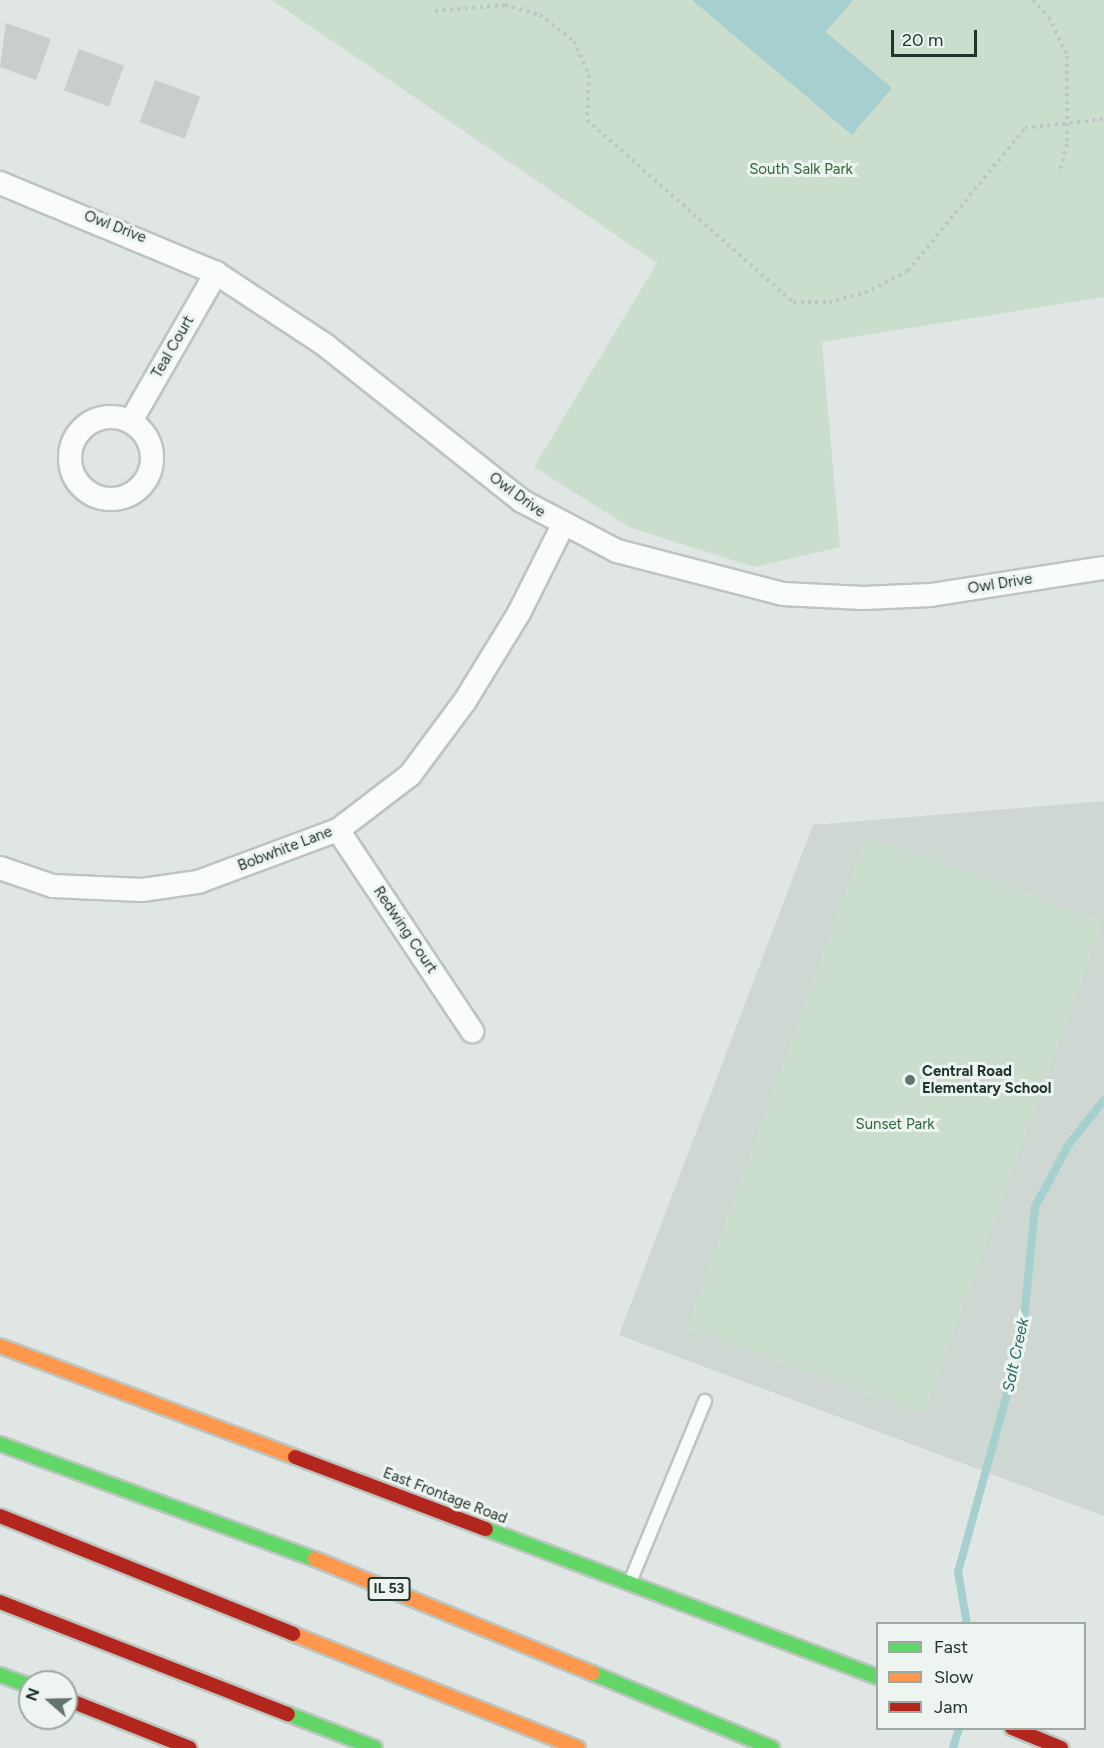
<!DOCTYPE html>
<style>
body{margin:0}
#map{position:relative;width:1104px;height:1748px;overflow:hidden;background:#e0e6e3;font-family:Figtree,sans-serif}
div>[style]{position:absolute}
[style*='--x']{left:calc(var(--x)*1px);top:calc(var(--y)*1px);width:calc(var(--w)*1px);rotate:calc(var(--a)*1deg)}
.built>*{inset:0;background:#cfd7d2}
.green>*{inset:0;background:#cbdece;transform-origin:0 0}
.water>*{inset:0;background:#a5d0cf}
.stream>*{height:8px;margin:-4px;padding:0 4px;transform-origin:4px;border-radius:4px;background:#a5d0cf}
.building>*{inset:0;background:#c9cecc;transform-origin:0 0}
.path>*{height:4px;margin-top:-2px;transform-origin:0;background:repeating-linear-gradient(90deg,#bfc5c3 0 3px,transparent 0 7.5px)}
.roads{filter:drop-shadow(2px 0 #bdc5c1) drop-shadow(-2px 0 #bdc5c1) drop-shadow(0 2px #bdc5c1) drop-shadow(0 -2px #bdc5c1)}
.lane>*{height:12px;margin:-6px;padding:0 6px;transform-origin:6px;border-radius:6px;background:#fafbfb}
.street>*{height:22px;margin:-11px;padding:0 11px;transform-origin:11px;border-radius:11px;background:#fafbfb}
.street>.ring{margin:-11px;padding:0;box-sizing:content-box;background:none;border:22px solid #fafbfb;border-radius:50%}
.fast>*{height:14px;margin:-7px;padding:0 7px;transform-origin:7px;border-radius:7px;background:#63d668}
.slow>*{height:14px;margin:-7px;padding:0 7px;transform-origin:7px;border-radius:7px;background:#ff974d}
.jam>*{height:14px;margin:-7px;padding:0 7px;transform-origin:7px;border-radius:7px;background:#b3261e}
.dots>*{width:16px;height:16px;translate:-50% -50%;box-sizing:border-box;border:3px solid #eef5f0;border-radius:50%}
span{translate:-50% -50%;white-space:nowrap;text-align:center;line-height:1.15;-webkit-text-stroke:6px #eef5f0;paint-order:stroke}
.shield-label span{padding:2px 4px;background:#eef5f0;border:2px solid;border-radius:4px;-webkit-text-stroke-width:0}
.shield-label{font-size:14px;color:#22352d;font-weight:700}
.park-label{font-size:15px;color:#31673d}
.street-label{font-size:15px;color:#22352d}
.poi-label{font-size:15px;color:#22352d;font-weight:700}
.left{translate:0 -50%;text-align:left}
.water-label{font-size:16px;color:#246969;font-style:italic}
.legend{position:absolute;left:876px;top:1622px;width:210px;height:108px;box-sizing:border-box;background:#eef5f0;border:2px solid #9ca8a2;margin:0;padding:8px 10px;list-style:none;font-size:18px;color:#22352d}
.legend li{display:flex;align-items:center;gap:12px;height:30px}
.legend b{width:30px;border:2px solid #9ca8a2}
.north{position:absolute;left:18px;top:1670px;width:60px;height:60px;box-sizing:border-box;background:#eef5f0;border:2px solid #9ca8a2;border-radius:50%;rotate:290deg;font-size:16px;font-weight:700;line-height:24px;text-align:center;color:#22352d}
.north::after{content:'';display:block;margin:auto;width:21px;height:27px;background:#64736d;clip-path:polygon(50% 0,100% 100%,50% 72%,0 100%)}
.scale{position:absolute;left:891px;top:30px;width:86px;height:27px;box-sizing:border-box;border:3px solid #22352d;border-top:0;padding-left:8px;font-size:18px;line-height:21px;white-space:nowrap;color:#22352d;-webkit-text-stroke:4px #eef5f0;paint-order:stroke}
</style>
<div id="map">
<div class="built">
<i style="clip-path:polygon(1104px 801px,1104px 1516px,619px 1335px,813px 825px)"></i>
</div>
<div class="green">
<i style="clip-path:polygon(272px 0,1104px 0,1104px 297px,822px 342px,840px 547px,755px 567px,631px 528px,534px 467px,657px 263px)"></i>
<i style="left:866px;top:836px;width:252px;height:523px;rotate:20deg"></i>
</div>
<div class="water">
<i style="clip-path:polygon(692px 0,853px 0,826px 32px,892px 88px,852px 135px)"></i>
</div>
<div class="stream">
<i style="--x:967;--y:1624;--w:53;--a:-99.8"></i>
<i style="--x:958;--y:1572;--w:241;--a:-74.6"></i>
<i style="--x:1022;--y:1340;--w:134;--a:-84.4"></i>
<i style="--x:1035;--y:1207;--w:72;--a:-61.6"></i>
<i style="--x:1069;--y:1144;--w:56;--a:-51.5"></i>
<i style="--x:953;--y:1748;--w:21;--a:-73"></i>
</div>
<div class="building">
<i style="clip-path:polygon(6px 23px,51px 39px,36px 80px,0 67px)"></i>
<i style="left:79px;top:49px;width:48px;height:44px;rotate:20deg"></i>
<i style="left:155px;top:80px;width:48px;height:45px;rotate:20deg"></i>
</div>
<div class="path">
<i style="--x:1033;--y:0;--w:23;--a:47"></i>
<i style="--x:1049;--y:17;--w:43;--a:65.2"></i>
<i style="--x:1067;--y:56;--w:88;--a:90"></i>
<i style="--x:1067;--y:144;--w:27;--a:105"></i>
<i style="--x:435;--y:11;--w:70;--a:-4.9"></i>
<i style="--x:505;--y:5;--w:36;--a:16"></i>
<i style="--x:540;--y:15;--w:43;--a:37.4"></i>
<i style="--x:574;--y:41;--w:37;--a:66"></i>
<i style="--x:589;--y:75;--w:45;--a:92.5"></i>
<i style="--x:587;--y:120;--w:275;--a:41.5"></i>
<i style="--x:793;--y:302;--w:36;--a:0"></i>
<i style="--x:829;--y:302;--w:37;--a:-14"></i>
<i style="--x:865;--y:293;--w:48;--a:-27.1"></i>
<i style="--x:908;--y:271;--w:185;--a:-50.7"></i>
<i style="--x:1025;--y:128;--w:80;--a:-6.5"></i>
</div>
<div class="roads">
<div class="lane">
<i style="--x:630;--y:1582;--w:196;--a:-67.5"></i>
</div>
<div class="street">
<i style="--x:0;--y:183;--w:234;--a:22.6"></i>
<i style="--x:216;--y:273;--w:131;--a:33.4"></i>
<i style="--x:325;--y:345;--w:251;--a:38.4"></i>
<i style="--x:522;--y:501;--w:107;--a:27.8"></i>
<i style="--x:617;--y:551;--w:171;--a:14.5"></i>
<i style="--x:783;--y:594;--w:80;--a:2.9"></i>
<i style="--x:863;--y:598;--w:68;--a:-2.5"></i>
<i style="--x:931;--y:595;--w:175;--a:-8.9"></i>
<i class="ring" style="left:70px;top:417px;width:60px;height:60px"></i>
<i style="--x:131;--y:421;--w:171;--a:-60.1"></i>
<i style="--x:338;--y:830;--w:242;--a:56.3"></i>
<i style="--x:0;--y:868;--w:56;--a:18.8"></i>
<i style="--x:53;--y:886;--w:89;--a:2.6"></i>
<i style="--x:142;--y:890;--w:57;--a:-8.1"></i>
<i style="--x:198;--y:882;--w:149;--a:-20.4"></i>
<i style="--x:338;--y:830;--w:91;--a:-37.4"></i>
<i style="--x:410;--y:775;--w:92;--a:-53.4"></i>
<i style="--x:465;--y:701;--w:103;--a:-58.5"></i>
<i style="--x:519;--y:613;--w:96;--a:-63.4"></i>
</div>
<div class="fast">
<i style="--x:0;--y:1444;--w:335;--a:20.1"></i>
<i style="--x:486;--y:1529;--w:419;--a:20.7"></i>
<i style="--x:592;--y:1673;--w:195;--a:22.6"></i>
<i style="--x:0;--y:1675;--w:32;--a:20"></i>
<i style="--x:288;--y:1714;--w:93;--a:21.3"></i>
</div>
<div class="slow">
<i style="--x:0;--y:1346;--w:315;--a:20.6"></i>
<i style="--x:315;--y:1559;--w:300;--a:22.4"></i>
<i style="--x:293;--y:1634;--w:307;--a:21.8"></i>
</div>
<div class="jam">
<i style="--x:295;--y:1457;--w:204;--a:20.7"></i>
<i style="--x:0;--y:1516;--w:316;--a:21.9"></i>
<i style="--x:0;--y:1602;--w:309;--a:21.3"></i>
<i style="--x:66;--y:1699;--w:133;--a:21.6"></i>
<i style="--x:1012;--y:1728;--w:53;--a:22.2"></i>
</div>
</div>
<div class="dots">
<i style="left:910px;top:1080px;background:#64736d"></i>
</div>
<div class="shield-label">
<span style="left:389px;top:1589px">IL 53</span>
</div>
<div class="park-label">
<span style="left:801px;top:170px">South Salk Park</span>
<span style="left:895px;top:1125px">Sunset Park</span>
</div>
<div class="street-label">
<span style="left:115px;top:227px;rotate:21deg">Owl Drive</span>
<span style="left:173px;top:347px;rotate:-60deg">Teal Court</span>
<span style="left:517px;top:495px;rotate:36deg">Owl Drive</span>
<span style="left:1000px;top:584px;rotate:-9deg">Owl Drive</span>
<span style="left:285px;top:849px;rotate:-21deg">Bobwhite Lane</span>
<span style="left:405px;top:930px;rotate:56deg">Redwing Court</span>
<span style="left:445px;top:1496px;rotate:21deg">East Frontage Road</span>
</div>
<div class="poi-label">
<span class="left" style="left:922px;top:1080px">Central Road<br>Elementary School</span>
</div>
<div class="water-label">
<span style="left:1016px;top:1355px;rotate:-78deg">Salt Creek</span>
</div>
<ul class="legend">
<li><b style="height:8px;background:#63d668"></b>Fast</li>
<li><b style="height:8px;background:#ff974d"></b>Slow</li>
<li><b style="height:8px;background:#b3261e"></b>Jam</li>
</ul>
<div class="north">N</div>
<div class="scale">20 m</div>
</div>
